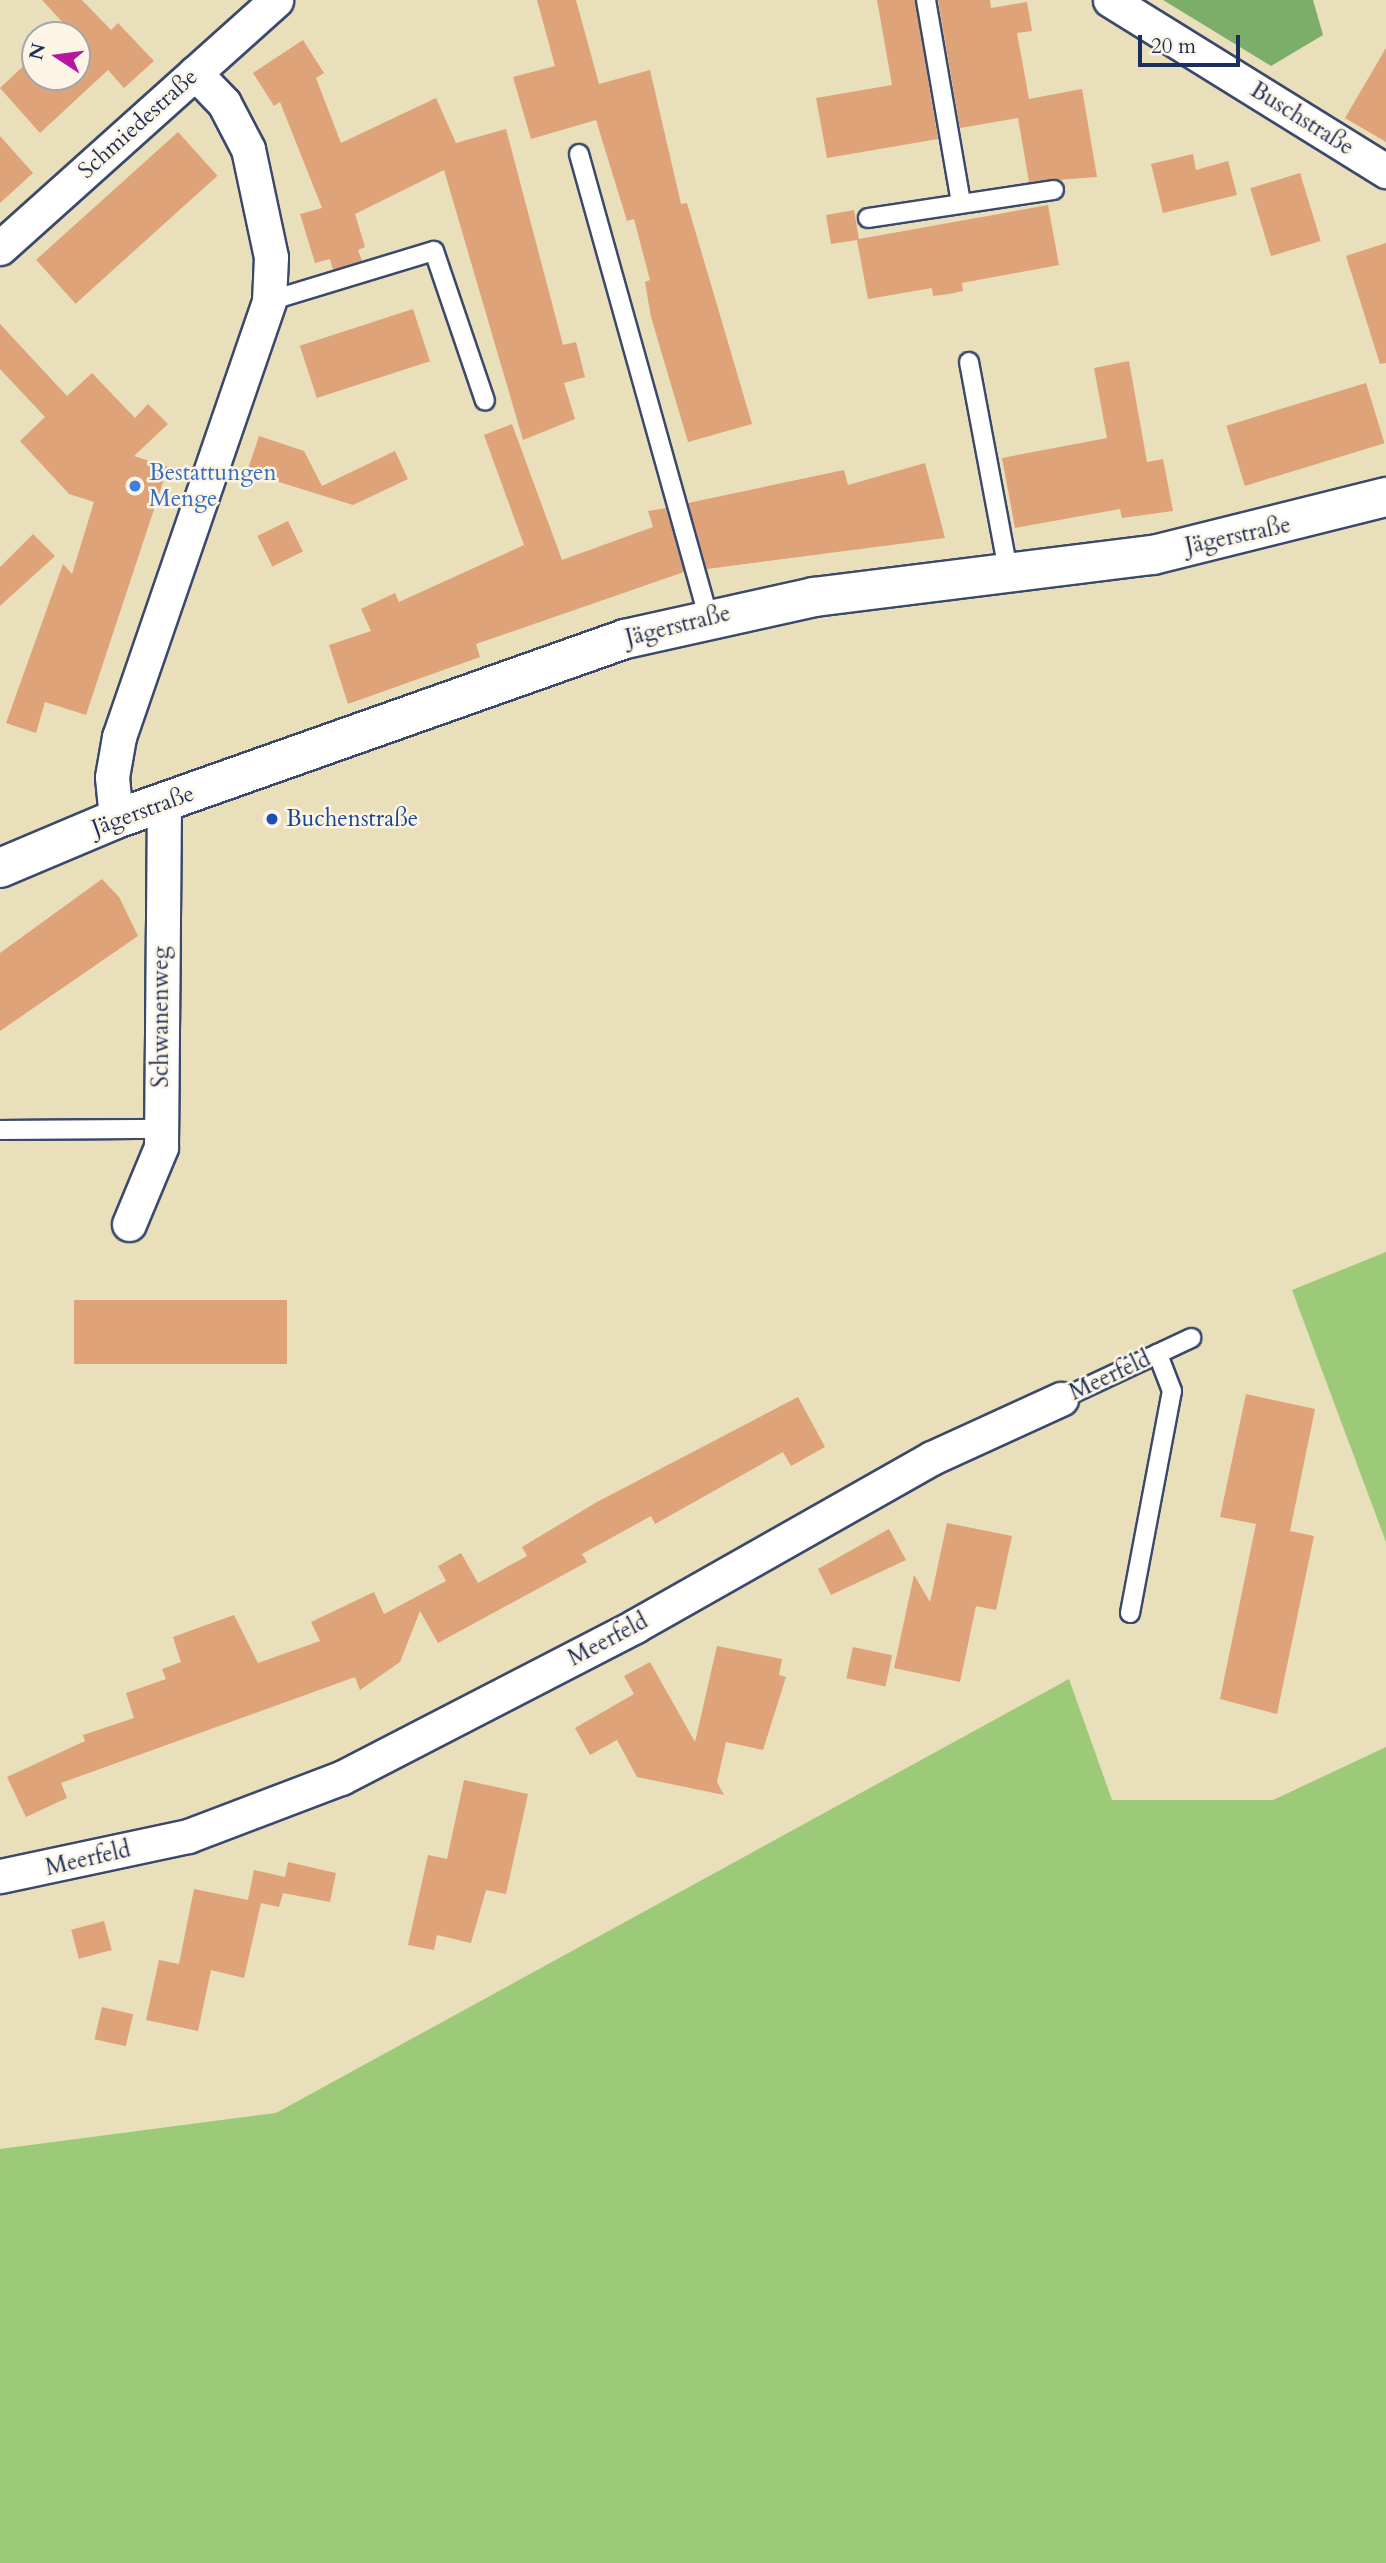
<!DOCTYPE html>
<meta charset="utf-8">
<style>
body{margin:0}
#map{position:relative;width:1386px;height:2563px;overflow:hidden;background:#e9dfbb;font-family:Cardo,serif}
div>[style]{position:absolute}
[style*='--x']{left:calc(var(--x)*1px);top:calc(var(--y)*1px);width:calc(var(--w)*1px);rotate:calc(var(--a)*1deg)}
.green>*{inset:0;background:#9cca79}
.forest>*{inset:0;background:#7dae69}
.building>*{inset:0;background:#dea379;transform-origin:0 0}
.roads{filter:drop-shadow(2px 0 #3a496c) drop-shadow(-2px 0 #3a496c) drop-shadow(0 2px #3a496c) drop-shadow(0 -2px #3a496c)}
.lane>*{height:18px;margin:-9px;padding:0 9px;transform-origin:9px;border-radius:9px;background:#fff}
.street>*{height:33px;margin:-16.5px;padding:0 16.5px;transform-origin:16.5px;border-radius:16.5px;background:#fff}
.secondary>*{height:38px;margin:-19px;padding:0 19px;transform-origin:19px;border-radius:19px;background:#fff}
.dots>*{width:19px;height:19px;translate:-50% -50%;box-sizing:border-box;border:4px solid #fcf5e5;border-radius:50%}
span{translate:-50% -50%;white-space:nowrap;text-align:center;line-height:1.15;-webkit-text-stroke:5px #fcf5e5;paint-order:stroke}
.street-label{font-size:23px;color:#1b2f5e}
.shop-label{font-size:23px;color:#366cbe}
.left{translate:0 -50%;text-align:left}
.transit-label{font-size:23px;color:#164399}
.north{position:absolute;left:21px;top:21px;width:70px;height:70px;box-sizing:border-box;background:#fcf5e5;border:2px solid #a2a6af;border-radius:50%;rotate:283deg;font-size:19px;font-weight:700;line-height:28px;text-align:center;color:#1b2f5e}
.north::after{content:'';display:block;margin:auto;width:24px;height:32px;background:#b5179e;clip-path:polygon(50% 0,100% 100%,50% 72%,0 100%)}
.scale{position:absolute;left:1138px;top:35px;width:102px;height:32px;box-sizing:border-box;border:4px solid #1b2f5e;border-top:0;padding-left:9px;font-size:21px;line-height:24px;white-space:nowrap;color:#1b2f5e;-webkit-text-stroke:5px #fcf5e5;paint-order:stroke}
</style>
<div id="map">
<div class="green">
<i style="clip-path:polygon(1386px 1252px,1386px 1542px,1292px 1290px)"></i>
<i style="clip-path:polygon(1069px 1679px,1112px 1800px,1273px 1800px,1386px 1747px,1386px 2563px,0 2563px,0 2149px,276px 2113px)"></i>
</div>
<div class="forest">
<i style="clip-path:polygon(1163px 0,1313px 0,1323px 35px,1271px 66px)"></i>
</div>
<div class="building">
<i style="clip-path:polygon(42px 0,82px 0,111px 30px,118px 23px,154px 61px,124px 88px,108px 70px,40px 133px,0 88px,35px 55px,35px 77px,77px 77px,77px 35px,57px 35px,66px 26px)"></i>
<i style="clip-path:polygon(537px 0,576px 0,599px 84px,650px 70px,681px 204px,687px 203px,752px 424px,688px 442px,651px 317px,645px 282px,650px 280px,634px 219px,627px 221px,596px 120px,531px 139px,513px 77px,555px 66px)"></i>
<i style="clip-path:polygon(877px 0,915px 0,938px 139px,827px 158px,816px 98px,892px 85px)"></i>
<i style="clip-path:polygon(938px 0,990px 0,991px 8px,1027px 2px,1032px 31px,1017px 33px,1029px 99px,1082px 89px,1097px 177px,1029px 182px,1018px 118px,960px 128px)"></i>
<i style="clip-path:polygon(303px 40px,324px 73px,316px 78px,341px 143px,436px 98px,456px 143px,506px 129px,563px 345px,576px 342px,585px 377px,564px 383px,575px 419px,523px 440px,444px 170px,355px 214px,365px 247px,358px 250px,362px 261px,333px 270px,330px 259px,315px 263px,300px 214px,322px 208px,280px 102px,274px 106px,253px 73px)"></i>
<i style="clip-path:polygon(1386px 48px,1386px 142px,1345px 118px)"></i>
<i style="left:178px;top:132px;width:59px;height:191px;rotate:48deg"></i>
<i style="clip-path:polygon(0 136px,33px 173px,0 203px)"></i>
<i style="clip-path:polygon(1193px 154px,1196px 170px,1228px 161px,1237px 195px,1163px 213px,1151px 164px)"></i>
<i style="left:1300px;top:173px;width:71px;height:52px;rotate:73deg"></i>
<i style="clip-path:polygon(1048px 205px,1059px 265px,962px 283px,963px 291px,949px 294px,933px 296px,932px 288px,868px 299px,857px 240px,831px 244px,826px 215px,854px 210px,859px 239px)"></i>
<i style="clip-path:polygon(1386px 243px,1386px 363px,1380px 364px,1346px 256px)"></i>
<i style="left:413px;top:309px;width:55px;height:119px;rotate:72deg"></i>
<i style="clip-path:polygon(0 324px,67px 396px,92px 373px,135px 418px,148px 404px,168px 424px,134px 456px,168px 467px,86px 715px,45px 702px,36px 733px,6px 723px,63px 564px,72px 574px,94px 502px,69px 494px,20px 441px,45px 417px,0 369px)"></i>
<i style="clip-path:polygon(1129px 361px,1147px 462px,1163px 459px,1173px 511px,1122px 518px,1120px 509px,1015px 528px,1002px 458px,1107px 438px,1094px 368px)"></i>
<i style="left:1366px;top:383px;width:63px;height:146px;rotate:73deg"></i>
<i style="clip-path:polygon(512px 424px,562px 560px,653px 527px,648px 511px,666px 508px,684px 572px,476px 644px,480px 657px,348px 704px,329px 645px,371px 631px,361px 609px,395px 593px,399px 602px,524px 545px,484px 435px)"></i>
<i style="clip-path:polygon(259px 436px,304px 451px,322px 486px,395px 451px,408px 479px,353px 505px,247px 472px)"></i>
<i style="clip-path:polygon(925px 463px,945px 538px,707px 569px,688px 503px,844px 470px,848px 485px)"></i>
<i style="left:288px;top:521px;width:34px;height:34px;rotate:64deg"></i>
<i style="clip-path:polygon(33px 534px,55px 556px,0 606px,0 567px)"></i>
<i style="clip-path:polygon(102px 879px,119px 897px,138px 936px,0 1031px,0 953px)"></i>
<i style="left:74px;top:1300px;width:213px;height:64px"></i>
<i style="clip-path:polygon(1246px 1394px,1315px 1409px,1290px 1531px,1314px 1536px,1277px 1714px,1220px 1699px,1256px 1524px,1220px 1517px)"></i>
<i style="clip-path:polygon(798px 1397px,825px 1447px,791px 1466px,783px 1452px,655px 1524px,651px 1516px,582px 1554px,587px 1562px,438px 1643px,420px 1611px,400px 1662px,360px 1690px,355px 1677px,61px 1783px,67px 1798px,26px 1817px,7px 1777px,85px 1741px,83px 1735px,134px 1718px,126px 1693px,166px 1679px,162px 1669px,181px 1662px,173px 1637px,234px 1615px,258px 1663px,320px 1641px,311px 1622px,374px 1592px,384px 1614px,446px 1581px,438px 1566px,461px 1553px,478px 1583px,527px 1556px,522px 1547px,597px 1502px)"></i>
<i style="clip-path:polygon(947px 1523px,1012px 1536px,996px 1610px,976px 1606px,960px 1682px,894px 1668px,914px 1575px,930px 1602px)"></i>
<i style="clip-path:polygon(889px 1529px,906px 1560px,831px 1595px,818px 1569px)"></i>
<i style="clip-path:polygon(717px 1646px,782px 1659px,779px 1675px,786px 1677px,763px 1750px,726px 1742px,717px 1782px,724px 1795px,637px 1777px,617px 1740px,590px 1755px,575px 1728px,634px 1694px,624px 1676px,650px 1662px,695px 1742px)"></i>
<i style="left:853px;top:1647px;width:40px;height:32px;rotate:12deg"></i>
<i style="clip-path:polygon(464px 1780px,528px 1794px,506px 1894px,486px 1890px,471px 1943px,437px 1935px,434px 1950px,408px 1945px,428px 1855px,447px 1859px)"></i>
<i style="clip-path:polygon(288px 1862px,336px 1873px,330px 1902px,283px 1893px,279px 1907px,261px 1903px,244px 1978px,211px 1970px,198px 2031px,146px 2020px,159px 1960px,179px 1964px,194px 1889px,248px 1900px,254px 1870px,285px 1877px)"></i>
<i style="left:104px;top:1921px;width:30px;height:34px;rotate:75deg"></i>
<i style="left:102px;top:2007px;width:32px;height:33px;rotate:13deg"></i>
</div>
<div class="roads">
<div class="lane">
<i style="--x:926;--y:0;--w:206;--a:80.2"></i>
<i style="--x:579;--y:154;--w:481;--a:74.4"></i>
<i style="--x:868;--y:218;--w:188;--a:-8.6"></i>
<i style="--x:269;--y:301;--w:172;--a:-16.9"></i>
<i style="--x:434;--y:251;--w:158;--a:71.2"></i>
<i style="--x:969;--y:362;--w:213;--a:79.4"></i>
<i style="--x:0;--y:1130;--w:162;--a:-0.4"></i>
<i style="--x:1061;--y:1399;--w:144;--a:-25.1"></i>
<i style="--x:1130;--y:1613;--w:226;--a:-79.3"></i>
<i style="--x:1172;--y:1391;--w:40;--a:-111"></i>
</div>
<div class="street">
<i style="--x:1110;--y:0;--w:325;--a:31.8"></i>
<i style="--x:0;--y:248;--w:371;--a:-41.9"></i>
<i style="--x:116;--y:819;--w:42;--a:-95.4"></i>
<i style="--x:112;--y:777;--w:41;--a:-80.1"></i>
<i style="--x:119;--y:737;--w:461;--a:-71"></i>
<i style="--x:269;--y:301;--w:44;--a:-87.4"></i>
<i style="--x:271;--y:257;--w:110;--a:-102"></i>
<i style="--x:248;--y:149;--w:52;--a:-117.6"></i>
<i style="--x:224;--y:103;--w:42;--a:-134"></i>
<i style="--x:129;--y:1224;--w:83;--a:-67.4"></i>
<i style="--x:161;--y:1147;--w:345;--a:-89.5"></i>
<i style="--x:0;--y:1876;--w:192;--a:-12"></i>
<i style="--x:188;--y:1836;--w:164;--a:-20.8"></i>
<i style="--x:341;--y:1778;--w:331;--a:-27.3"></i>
<i style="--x:635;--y:1626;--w:341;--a:-29.5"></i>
<i style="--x:932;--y:1458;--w:142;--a:-24.6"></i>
</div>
<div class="secondary">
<i style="--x:0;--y:868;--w:126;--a:-22.9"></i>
<i style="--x:116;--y:819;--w:540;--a:-19.48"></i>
<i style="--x:625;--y:639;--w:194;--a:-12.5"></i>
<i style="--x:814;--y:597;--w:342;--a:-7.1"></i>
<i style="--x:1153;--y:555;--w:240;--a:-14"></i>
</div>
</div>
<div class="dots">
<i style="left:135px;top:486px;background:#3f7fe0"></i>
<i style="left:272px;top:819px;background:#1a4fb4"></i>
</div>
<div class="street-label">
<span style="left:1302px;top:119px;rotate:32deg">Buschstraße</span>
<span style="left:138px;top:124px;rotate:-42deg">Schmiedestraße</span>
<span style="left:1238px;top:536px;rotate:-12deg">Jägerstraße</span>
<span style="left:678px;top:626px;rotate:-14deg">Jägerstraße</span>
<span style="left:143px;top:811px;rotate:-20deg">Jägerstraße</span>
<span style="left:161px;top:1017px;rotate:-90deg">Schwanenweg</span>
<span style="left:1110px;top:1376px;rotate:-25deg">Meerfeld</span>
<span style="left:608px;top:1640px;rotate:-28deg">Meerfeld</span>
<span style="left:88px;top:1859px;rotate:-13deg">Meerfeld</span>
</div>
<div class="shop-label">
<span class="left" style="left:149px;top:486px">Bestattungen<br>Menge</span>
</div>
<div class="transit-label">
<span class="left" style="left:286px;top:819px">Buchenstraße</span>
</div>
<div class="north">N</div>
<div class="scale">20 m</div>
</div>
